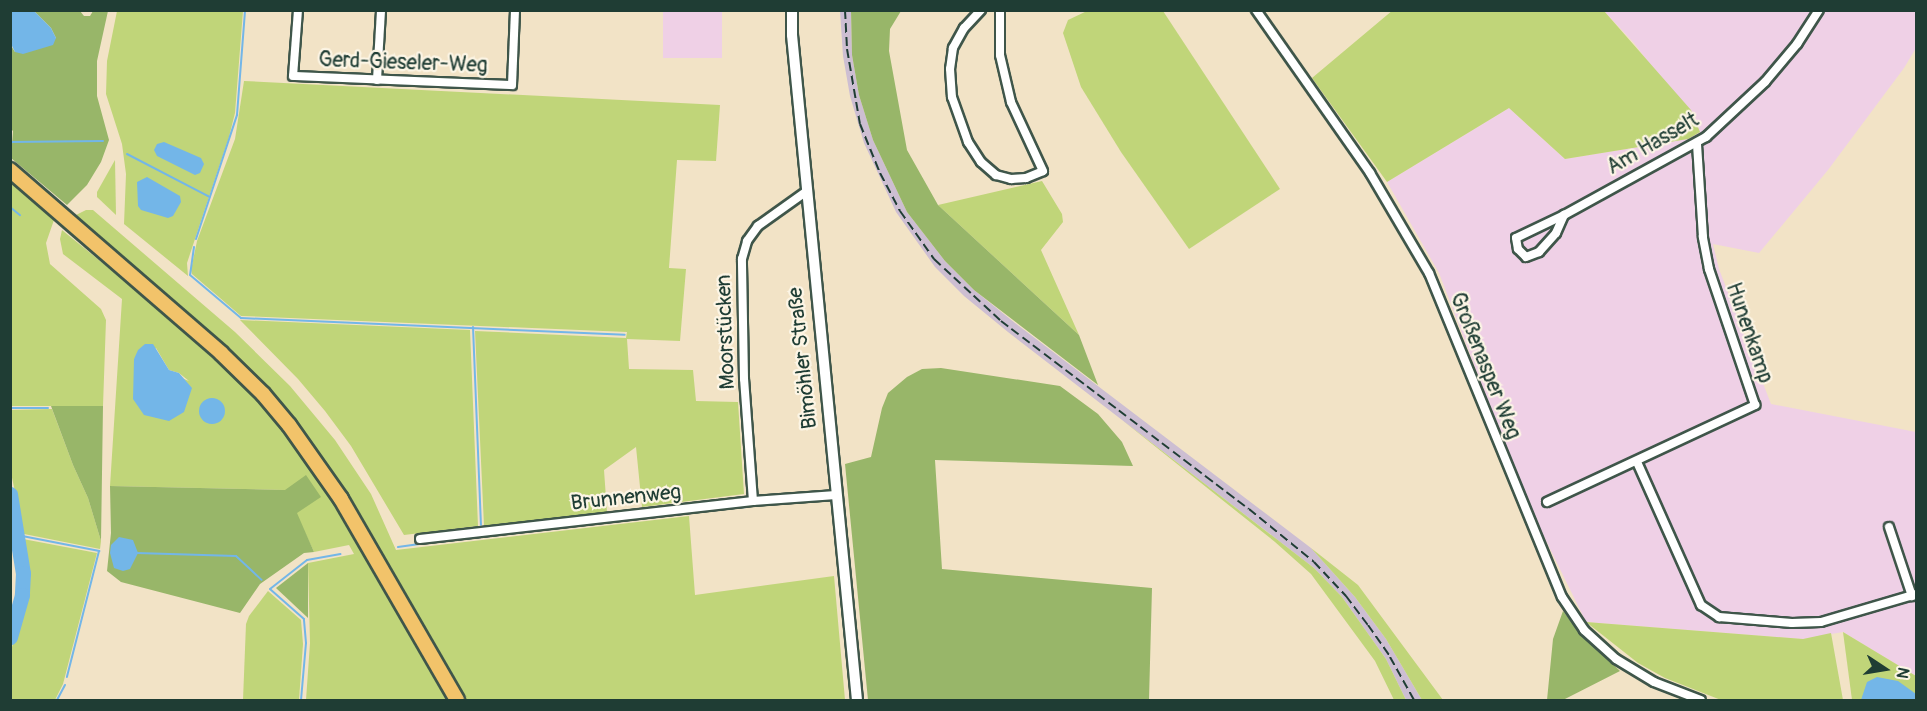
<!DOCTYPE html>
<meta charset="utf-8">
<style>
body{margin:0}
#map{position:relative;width:1927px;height:711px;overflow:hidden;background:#f2e3c6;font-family:Pangolin,sans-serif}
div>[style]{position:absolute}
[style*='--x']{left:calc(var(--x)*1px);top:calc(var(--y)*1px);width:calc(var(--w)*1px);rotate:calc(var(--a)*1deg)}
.built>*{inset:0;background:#efd0e6;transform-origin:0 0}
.industrial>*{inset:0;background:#cdbed2}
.green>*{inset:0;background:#c0d579}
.forest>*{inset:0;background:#98b669}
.water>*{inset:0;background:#73b6e8}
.round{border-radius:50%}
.stream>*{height:2px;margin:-1px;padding:0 1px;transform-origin:1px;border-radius:1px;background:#73b6e8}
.river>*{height:15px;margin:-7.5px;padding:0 7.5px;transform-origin:7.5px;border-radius:7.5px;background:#73b6e8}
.roads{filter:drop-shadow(2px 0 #3f564a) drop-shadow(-2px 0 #3f564a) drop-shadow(0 2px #3f564a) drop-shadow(0 -2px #3f564a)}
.minor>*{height:8px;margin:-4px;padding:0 4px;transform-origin:4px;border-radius:4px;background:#fff}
.tertiary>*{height:10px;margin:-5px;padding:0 5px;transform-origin:5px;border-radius:5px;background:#fff}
.primary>*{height:14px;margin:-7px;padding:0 7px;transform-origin:7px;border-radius:7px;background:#f2c36a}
.rail>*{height:2px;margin-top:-1px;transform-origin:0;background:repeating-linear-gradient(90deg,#1f3d34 0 9px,transparent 0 13.5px)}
span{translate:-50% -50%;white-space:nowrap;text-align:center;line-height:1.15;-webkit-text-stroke:4.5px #fcf5e5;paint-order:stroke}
.street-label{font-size:21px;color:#1f3d34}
.frame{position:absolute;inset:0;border:12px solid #1f3d34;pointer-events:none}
.north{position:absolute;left:1855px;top:639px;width:60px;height:60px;-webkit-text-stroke:4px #fcf5e5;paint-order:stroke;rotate:102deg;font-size:16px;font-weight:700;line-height:24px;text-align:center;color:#1f3d34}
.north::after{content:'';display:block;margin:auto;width:21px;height:27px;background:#1f3d34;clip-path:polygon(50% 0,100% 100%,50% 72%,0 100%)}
</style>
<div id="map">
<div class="built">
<i style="left:663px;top:11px;width:59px;height:47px"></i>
<i style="clip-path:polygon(1604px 11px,1916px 11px,1916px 48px,1904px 68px,1828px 170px,1759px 253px,1713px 244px,1719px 269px,1771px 404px,1916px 432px,1916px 676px,1843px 632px,1803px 639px,1586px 622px,1525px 498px,1439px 273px,1387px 182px,1509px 108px,1565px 159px,1688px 139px,1700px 132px,1634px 43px)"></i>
</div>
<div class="industrial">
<i style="clip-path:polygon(840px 11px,851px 11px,852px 55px,859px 95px,873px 140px,907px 212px,945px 261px,974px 290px,1015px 323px,1311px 548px,1355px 597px,1386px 639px,1422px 700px,1406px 700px,1386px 659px,1342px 597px,1314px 568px,1008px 332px,964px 296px,935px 267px,896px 212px,864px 143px,850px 96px,843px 56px)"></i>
</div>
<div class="green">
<i style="clip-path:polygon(1393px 10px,1604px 11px,1691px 110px,1700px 132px,1688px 139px,1565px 159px,1509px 108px,1387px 182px,1312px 78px)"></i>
<i style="clip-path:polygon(117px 11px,243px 11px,235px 113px,229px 137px,187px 263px,188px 276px,124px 224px,126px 174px,122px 144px,106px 94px,107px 61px)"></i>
<i style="clip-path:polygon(1087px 11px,1163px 11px,1280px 189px,1189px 249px,1121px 152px,1081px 87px,1063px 33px,1068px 20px)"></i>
<i style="clip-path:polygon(244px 81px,720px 105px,716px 161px,677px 160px,669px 268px,686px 269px,680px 341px,627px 339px,629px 369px,693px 370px,696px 401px,738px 402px,744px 494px,642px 507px,636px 447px,604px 470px,607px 512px,484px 526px,475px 331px,626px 338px,627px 332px,241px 316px,192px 274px,191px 270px,197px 241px,235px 139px)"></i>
<i style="clip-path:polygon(115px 160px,116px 215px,97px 197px,97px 192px)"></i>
<i style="clip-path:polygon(1042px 181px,1062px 214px,1063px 222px,1041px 250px,1079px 335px,938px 205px)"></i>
<i style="clip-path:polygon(10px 182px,54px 220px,46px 243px,50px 264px,101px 309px,106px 320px,103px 406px,11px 406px)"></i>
<i style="clip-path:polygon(86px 210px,93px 210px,235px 332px,290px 386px,335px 440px,371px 494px,396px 550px,689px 516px,695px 595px,834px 576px,845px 700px,465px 700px,444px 669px,351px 501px,310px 440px,262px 384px,236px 358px,76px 215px)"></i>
<i style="clip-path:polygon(evenodd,62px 230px,185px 330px,241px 383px,274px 419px,321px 480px,450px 700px,306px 700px,310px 643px,308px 563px,354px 554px,349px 545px,314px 552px,285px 490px,110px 486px,122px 299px,63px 254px,60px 239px,62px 230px,156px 348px,169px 370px,179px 373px,189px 381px,134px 359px,156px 348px)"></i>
<i style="clip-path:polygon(240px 320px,470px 330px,478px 526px,404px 535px,351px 446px,325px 411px,298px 379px)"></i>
<i style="clip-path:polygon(52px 409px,73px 465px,88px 498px,101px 541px,100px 549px,24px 534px,11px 473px,10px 410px)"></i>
<i style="clip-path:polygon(1122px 420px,1314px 568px,1342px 597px,1386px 659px,1406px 700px,1394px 700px,1375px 661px,1311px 574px,1275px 542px)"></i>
<i style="clip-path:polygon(23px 539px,97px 553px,63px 684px,55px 700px,11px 700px,11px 650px,28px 597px)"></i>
<i style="clip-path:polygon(1311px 548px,1358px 585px,1443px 700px,1422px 700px,1386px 639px,1355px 597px)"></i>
<i style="clip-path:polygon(268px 591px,301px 620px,303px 644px,299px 700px,243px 700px,246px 624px,249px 616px)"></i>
<i style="clip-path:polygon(1586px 622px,1803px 639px,1831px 633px,1843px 700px,1721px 700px,1665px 678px,1638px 663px)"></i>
<i style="clip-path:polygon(1843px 632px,1916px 676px,1916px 700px,1852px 700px)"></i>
</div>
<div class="forest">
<i style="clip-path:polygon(34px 11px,80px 11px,84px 16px,90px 16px,93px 11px,108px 11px,97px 61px,97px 96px,109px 140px,101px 162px,87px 185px,67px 205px,11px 158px,13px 131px,10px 128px,10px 44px,15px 52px,56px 38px,51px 28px)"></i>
<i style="clip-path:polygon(851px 11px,901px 11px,890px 29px,889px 51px,907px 150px,938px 205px,1079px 335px,1098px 385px,974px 290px,945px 261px,907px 212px,873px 140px,859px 95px,852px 55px)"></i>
<i style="clip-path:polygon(941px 368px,1060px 386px,1098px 414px,1122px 442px,1133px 466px,935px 460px,942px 569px,1152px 588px,1149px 700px,868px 700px,845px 464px,871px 457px,882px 408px,888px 393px,907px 377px,922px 369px)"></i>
<i style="clip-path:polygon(51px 406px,103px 406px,101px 541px,88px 498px,73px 465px)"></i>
<i style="clip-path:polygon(306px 475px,321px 497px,297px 513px,314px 552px,304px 553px,260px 584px,240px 613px,121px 582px,107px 571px,111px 533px,110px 486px,285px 490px)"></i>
<i style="clip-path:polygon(308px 563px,308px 618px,276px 588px)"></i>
<i style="clip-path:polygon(1563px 611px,1579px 632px,1620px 671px,1563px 700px,1547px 700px,1553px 639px)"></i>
</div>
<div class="water">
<i style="clip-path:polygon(10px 11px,34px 11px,51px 28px,56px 38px,53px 45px,23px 54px,15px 52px,11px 44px)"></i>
<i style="clip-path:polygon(164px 142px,201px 158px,204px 164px,200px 173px,195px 175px,157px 156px,154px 150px,157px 144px)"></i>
<i style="clip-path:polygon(147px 177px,180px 196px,181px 202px,173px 216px,168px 218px,141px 210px,138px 206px,137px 182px)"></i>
<i style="clip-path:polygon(145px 344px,153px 344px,169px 370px,179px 373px,192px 388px,184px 412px,169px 421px,144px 415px,133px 399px,134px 359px,138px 350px)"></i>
<i class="round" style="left:199px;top:398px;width:26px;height:26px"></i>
<i style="clip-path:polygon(119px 537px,133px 540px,138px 553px,130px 569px,123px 571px,114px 568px,110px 553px,111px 545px)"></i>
<i style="clip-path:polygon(1877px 677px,1898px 681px,1916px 694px,1916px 700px,1861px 700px,1867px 682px)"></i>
</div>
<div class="stream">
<i style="--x:10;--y:142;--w:93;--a:-0.6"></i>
<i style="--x:127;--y:154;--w:93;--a:27.4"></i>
<i style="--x:10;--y:207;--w:13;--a:39"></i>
<i style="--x:196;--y:239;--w:131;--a:-71.7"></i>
<i style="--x:237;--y:115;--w:105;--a:-85.6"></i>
<i style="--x:194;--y:247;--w:28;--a:98"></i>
<i style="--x:190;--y:275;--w:67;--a:40.1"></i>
<i style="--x:241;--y:318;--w:384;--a:2.5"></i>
<i style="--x:473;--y:327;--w:198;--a:87.7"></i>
<i style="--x:10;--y:408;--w:38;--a:0"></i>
<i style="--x:712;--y:510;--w:35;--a:-5"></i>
<i style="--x:17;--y:535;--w:84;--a:11"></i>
<i style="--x:99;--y:551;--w:130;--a:104.3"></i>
<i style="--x:438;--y:542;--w:221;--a:-6.8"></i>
<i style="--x:398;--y:547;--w:27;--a:-8"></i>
<i style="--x:137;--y:553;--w:99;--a:1.7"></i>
<i style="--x:236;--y:556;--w:35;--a:43"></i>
<i style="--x:57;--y:700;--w:17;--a:-62"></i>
<i style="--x:301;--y:700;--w:57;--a:-85"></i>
<i style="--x:306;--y:643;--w:24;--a:-95"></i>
<i style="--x:304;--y:619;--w:45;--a:-138.6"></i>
<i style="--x:270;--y:589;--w:47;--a:-38.1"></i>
<i style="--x:307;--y:560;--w:34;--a:-10"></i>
</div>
<div class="river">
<i style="--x:10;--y:494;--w:80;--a:80.7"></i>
<i style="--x:23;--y:573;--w:22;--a:93"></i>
<i style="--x:22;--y:595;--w:44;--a:105.9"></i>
</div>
<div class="roads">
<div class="minor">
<i style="--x:298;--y:10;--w:66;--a:94.3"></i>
<i style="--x:293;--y:76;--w:219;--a:2.4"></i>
<i style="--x:512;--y:85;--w:75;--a:-87.7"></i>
<i style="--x:981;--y:10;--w:25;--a:133"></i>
<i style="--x:964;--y:28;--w:23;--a:119"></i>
<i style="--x:953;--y:48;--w:21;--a:98"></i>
<i style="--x:950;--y:69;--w:28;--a:86"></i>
<i style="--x:952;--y:97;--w:48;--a:70.4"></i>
<i style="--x:968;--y:142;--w:24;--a:57"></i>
<i style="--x:981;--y:162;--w:20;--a:41"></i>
<i style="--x:996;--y:175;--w:16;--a:15"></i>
<i style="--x:1011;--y:179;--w:15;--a:-4"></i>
<i style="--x:1026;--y:178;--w:18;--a:-22"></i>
<i style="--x:1043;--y:171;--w:76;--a:-114.9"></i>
<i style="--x:1011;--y:102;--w:48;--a:-103.2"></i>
<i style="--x:1000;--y:55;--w:45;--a:-90"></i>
<i style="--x:1256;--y:10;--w:199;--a:55"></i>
<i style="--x:1370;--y:173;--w:116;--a:59.5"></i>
<i style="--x:1429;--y:273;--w:350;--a:67.7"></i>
<i style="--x:1562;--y:597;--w:40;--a:56"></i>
<i style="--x:1584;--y:630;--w:43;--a:42.2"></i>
<i style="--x:1616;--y:659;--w:44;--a:31.2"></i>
<i style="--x:1654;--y:682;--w:50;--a:21"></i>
<i style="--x:377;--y:80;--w:70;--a:-86.7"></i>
<i style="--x:1564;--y:215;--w:53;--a:154.4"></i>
<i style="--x:1516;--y:238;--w:11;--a:80"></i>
<i style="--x:1518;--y:249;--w:11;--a:45"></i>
<i style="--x:1526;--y:257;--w:14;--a:-21"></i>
<i style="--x:1539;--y:252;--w:25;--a:-48"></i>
<i style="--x:1556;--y:233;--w:20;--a:-66"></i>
<i style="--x:1564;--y:215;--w:162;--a:-28.8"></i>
<i style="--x:1706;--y:137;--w:81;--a:-43"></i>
<i style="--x:1765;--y:82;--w:50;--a:-49.9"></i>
<i style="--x:1797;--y:44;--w:40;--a:-57.1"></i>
<i style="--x:1637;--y:462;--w:157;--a:65.9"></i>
<i style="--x:1701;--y:605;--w:22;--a:34"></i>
<i style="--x:1719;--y:617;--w:73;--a:4.7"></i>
<i style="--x:1792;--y:623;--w:29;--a:-2"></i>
<i style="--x:1821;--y:622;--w:99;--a:-16.4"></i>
<i style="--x:753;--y:501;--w:122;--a:-94.2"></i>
<i style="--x:744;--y:379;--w:120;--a:-91"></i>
<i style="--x:742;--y:259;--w:19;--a:-74"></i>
<i style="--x:747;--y:241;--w:19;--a:-54"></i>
<i style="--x:758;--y:226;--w:60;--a:-35.5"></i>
<i style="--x:1547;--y:502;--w:230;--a:-25"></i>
<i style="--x:1755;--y:405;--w:144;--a:-108.7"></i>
<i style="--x:1709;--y:269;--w:33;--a:-101"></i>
<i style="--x:1703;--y:237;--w:94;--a:-93.7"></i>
<i style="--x:1889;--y:527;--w:73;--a:71.6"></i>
<i style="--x:420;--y:539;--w:335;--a:-6.5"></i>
<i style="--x:753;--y:501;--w:83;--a:-4.1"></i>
</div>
<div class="tertiary">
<i style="--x:792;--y:10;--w:25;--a:90"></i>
<i style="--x:792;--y:35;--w:668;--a:84.42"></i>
</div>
<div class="primary">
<i style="--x:10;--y:170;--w:279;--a:40.9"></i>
<i style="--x:221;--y:353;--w:59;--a:44.3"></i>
<i style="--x:263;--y:394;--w:40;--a:50"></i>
<i style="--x:289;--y:425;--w:90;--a:54.9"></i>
<i style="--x:341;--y:499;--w:232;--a:60"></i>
</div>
</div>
<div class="rail">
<i style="--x:845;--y:10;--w:39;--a:87"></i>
<i style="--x:847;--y:49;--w:76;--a:80.2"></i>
<i style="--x:860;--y:124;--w:53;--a:67.8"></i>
<i style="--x:880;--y:173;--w:43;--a:62.2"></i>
<i style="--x:900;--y:211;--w:59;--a:54.7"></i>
<i style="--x:934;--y:259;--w:91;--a:42.8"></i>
<i style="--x:1001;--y:321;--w:311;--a:37.2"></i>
<i style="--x:1249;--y:509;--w:84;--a:39.2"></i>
<i style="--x:1314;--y:562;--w:47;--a:46.7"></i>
<i style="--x:1346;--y:596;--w:36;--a:53"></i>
<i style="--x:1368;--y:625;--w:39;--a:55"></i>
<i style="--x:1390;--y:657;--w:49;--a:60.8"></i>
</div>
<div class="street-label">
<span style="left:403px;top:63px;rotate:2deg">Gerd-Gieseler-Weg</span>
<span style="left:1653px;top:144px;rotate:-30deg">Am Hasselt</span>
<span style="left:726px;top:332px;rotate:-92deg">Moorstücken</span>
<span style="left:1749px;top:333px;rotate:71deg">Hunenkamp</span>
<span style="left:803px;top:358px;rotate:-96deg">Bimöhler Straße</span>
<span style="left:1485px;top:366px;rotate:68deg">Großenasper Weg</span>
<span style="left:626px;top:498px;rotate:-6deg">Brunnenweg</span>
</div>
<div class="frame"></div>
<div class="north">N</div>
</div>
